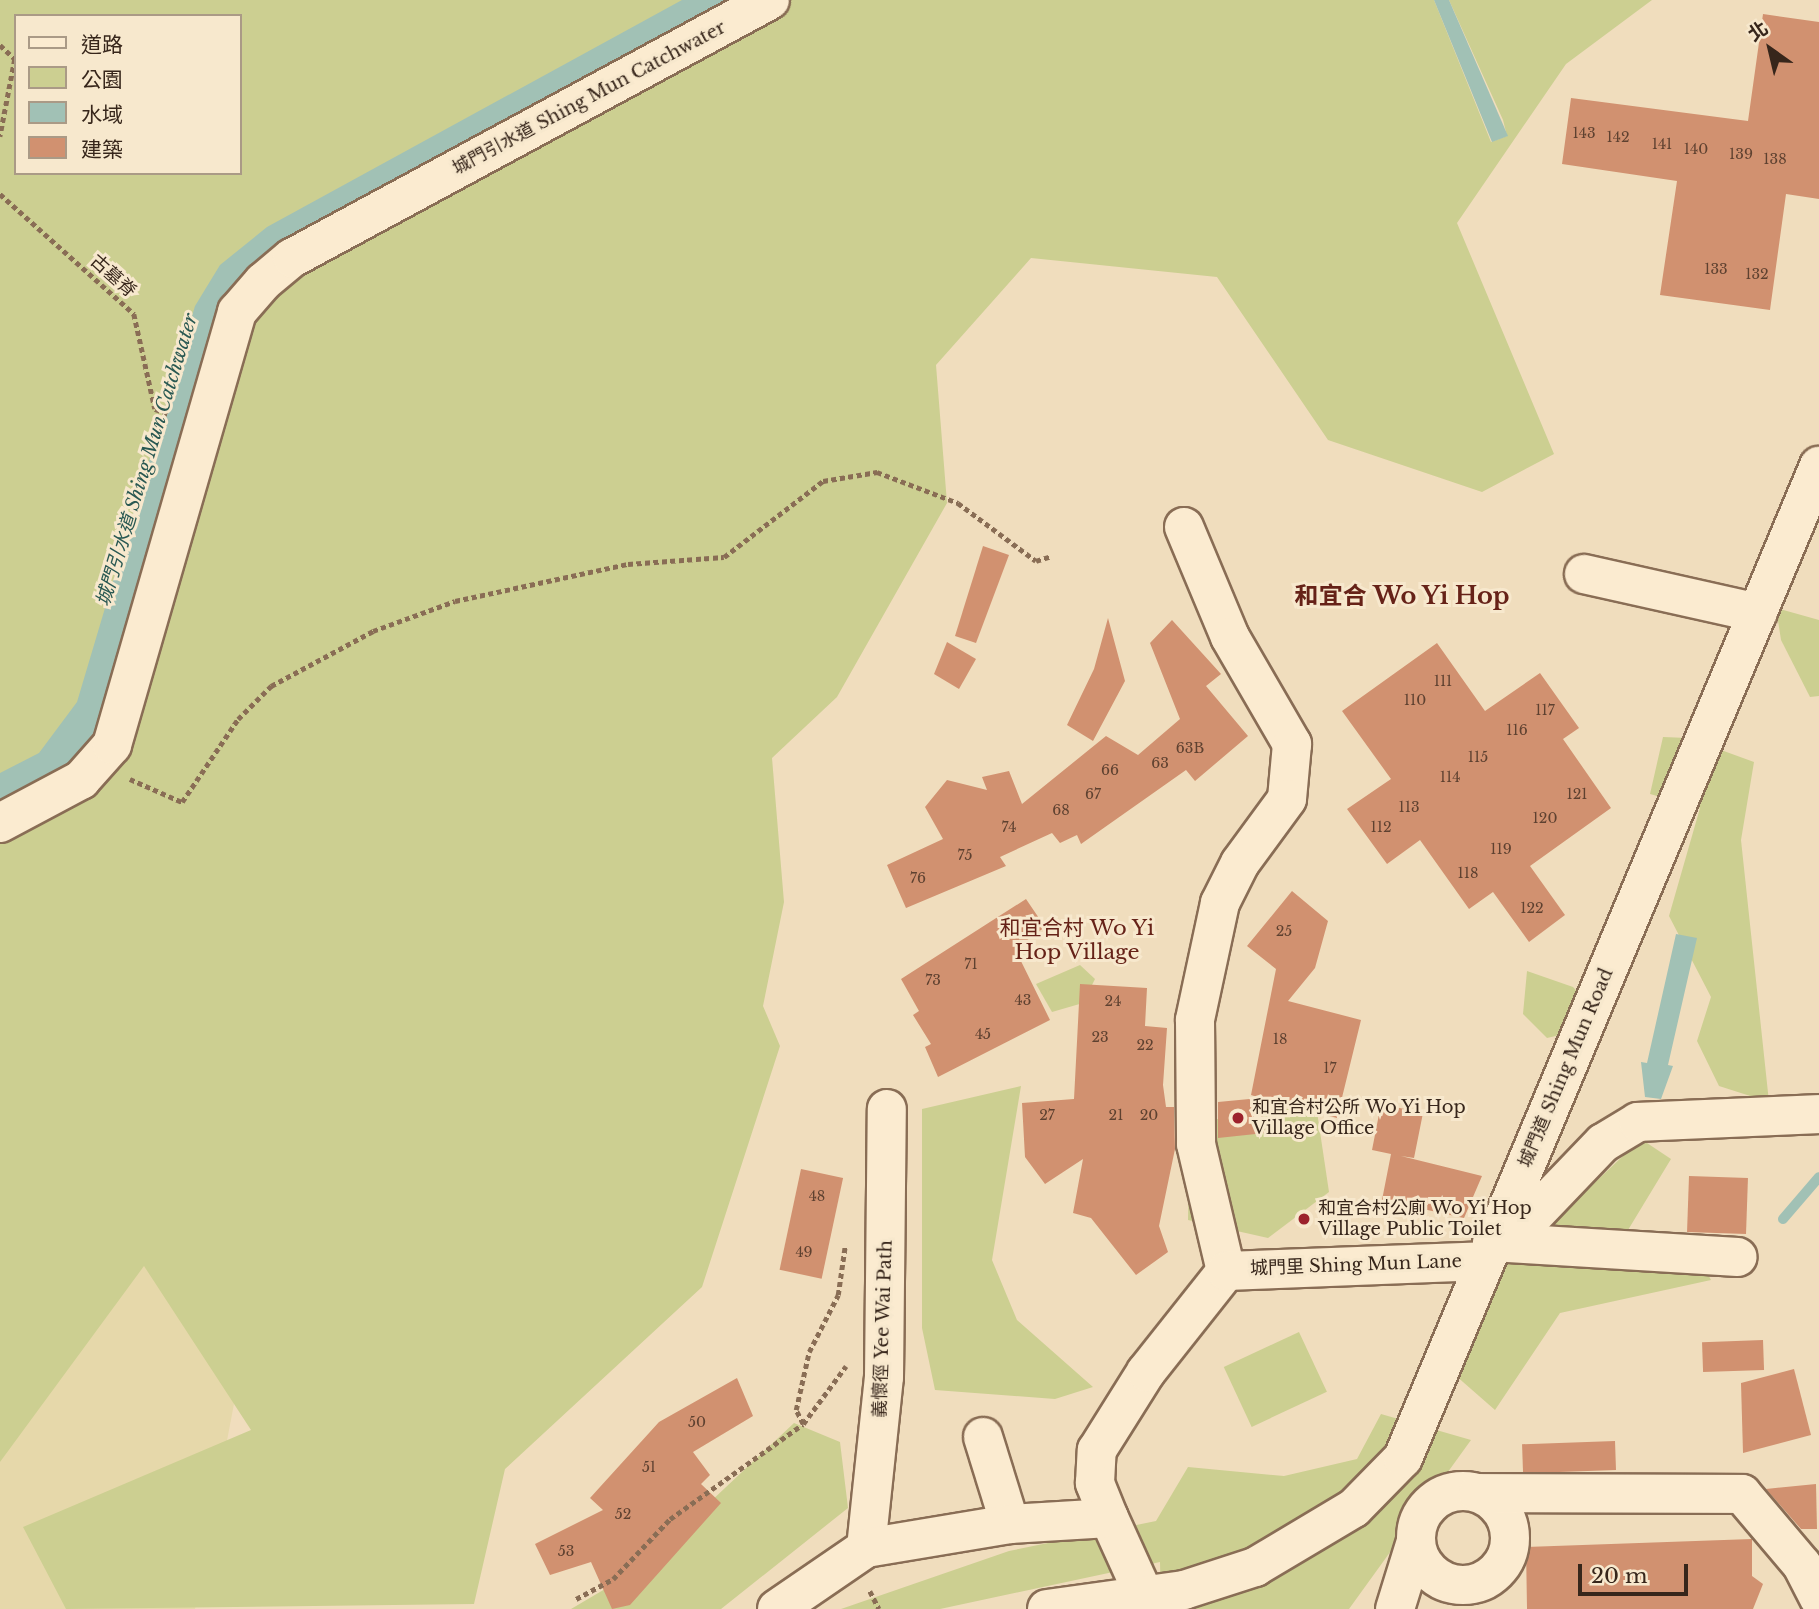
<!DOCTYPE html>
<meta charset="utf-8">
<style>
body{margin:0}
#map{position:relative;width:1819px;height:1609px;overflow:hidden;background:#f0ddbd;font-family:"Libre Baskerville","Noto Sans TC",serif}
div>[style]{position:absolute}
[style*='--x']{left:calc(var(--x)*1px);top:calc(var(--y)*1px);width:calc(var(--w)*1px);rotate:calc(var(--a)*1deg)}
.farmland>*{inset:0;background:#e6d8aa}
.green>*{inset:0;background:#cccf91;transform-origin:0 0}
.water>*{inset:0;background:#a1c1b5}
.stream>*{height:10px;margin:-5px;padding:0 5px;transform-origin:5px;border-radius:5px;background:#a1c1b5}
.building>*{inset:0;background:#d19170;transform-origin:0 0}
.path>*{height:4.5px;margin-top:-2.25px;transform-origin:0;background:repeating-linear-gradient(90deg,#896d55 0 5px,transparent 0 8.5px)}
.roads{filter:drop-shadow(2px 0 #896d55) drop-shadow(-2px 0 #896d55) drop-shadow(0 2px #896d55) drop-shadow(0 -2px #896d55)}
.minor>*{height:38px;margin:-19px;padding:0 19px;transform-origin:19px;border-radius:19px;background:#fbebd0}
.minor>.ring{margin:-19px;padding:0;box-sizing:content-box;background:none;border:38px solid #fbebd0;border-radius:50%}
.dots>*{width:19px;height:19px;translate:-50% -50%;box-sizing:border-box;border:4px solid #f7e8cd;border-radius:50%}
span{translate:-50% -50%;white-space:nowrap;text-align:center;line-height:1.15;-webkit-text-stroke:6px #f7e8cd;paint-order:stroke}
.number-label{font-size:14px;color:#5e4130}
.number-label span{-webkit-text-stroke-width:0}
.street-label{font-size:18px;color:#37261b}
.poi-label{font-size:18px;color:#37261b}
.left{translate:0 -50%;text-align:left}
.water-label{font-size:19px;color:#295852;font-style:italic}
.quarter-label{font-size:21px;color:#662218}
.district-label{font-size:24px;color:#662218;font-weight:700}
.legend{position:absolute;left:14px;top:14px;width:228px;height:161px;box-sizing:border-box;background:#f7e8cd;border:2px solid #aa9a86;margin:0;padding:9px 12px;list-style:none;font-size:21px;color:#37261b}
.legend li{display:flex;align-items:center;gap:14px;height:35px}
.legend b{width:35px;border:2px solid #aa9a86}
.north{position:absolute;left:1735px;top:14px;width:70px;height:70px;-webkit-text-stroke:5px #f7e8cd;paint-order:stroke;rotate:326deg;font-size:19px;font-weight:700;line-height:28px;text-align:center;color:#37261b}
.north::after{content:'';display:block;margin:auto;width:24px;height:32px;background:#37261b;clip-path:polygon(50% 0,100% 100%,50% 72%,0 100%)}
.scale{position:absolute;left:1578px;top:1564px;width:110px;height:32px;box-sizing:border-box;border:4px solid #37261b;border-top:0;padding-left:9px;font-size:21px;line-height:24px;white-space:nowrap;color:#37261b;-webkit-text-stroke:5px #f7e8cd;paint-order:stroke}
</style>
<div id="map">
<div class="farmland">
<i style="clip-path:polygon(0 1168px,268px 1225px,195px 1609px,0 1609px)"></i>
</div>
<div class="green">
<i style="clip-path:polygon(evenodd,0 0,1434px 0,1491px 142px,1507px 136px,1503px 120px,1449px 0,1652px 0,1566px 64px,1457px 223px,1554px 454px,1482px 492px,1328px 440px,1217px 277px,1031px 258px,936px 365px,947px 503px,837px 697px,772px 758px,784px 902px,763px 1006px,780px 1046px,702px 1287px,505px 1469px,474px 1604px,66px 1609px,23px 1527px,251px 1430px,144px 1266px,0 1462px,0 0,16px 16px,240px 16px,240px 173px,16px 173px,16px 16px)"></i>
<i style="clip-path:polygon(1776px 608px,1819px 620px,1819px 696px,1810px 697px,1781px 640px)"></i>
<i style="clip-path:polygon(1663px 737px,1688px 738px,1754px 762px,1741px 840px,1769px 1102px,1719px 1086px,1697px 1041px,1711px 997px,1669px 916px,1700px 808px,1650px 794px)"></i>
<i style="clip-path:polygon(1080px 965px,1095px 979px,1083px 1003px,1052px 1012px,1036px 984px)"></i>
<i style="clip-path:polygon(1527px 971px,1573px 987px,1607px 1024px,1547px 1038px,1523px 1014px)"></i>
<i style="clip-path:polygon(1021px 1086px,992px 1260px,1017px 1320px,1093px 1387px,1055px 1399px,935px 1390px,922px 1328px,922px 1109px)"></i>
<i style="clip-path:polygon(1316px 1105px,1329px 1192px,1268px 1238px,1188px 1220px,1190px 1123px)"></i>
<i style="clip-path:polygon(1641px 1139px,1671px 1159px,1628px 1230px,1692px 1245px,1711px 1280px,1560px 1313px,1495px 1410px,1447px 1368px,1516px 1231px,1537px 1237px)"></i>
<i style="left:1299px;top:1332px;width:66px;height:83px;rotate:65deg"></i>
<i style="clip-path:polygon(1381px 1414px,1471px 1440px,1349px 1609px,1161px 1609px,1160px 1562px,940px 1609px,841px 1609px,1009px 1551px,1156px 1521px,1188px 1467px,1284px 1476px,1357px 1459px)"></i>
<i style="clip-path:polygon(794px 1423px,840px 1442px,848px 1508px,721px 1609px,571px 1609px,639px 1569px)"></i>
</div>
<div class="water">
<i style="clip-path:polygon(682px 0,749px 0,274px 259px,113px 707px,81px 761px,0 815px,0 773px,39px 753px,77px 702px,195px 306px,220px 265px,267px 227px)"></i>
<i style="clip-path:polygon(1434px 0,1449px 0,1508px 136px,1492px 142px)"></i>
<i style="clip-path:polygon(1676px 934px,1697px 938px,1668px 1065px,1673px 1066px,1661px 1099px,1645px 1097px,1641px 1062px,1647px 1063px)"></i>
</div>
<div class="stream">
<i style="--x:1783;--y:1219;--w:55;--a:-49.4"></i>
</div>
<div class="building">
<i style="clip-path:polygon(1763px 14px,1819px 22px,1819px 199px,1786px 194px,1770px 310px,1660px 295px,1677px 181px,1562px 164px,1571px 98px,1748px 121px)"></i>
<i style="clip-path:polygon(983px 546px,1009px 555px,976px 643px,955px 636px)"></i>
<i style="clip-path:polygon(1108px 618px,1125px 681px,1093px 741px,1067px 725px,1094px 669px)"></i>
<i style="clip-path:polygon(1172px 620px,1221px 674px,1206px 686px,1248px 736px,1195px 781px,1186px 770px,1081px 844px,1077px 835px,1060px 843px,1052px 833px,1000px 857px,1006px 866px,906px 908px,887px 865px,943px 839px,925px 807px,947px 780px,987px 790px,982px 777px,1009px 771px,1022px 804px,1106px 736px,1138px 755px,1180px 719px,1150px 643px)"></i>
<i style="clip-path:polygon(947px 642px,976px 659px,959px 689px,934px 674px)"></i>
<i style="clip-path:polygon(1437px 643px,1485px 711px,1540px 673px,1579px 728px,1563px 739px,1611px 808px,1530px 866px,1565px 915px,1529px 942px,1493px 892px,1469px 909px,1420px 840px,1387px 864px,1347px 809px,1391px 779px,1342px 711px)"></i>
<i style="clip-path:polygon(1292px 891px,1328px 921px,1315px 968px,1288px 1001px,1361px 1020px,1337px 1118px,1261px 1098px,1265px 1133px,1218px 1138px,1218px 1102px,1260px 1098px,1251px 1095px,1276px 969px,1247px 946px)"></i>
<i style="clip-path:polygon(1026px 899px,1045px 927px,1015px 949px,1050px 1020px,938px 1077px,925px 1047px,931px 1044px,913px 1015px,919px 1011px,901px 979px)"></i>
<i style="clip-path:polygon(1080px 984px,1147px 988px,1145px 1026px,1167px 1028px,1163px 1085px,1166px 1107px,1174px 1107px,1175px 1149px,1159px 1226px,1168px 1252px,1136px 1275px,1091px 1218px,1073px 1213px,1083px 1159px,1045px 1184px,1025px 1157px,1022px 1103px,1074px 1099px)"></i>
<i style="clip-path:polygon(1381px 1104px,1423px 1113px,1414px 1158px,1401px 1156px,1482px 1176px,1464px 1218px,1382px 1200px,1391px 1154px,1372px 1150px)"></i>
<i style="left:801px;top:1169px;width:43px;height:103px;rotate:12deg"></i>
<i style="left:1689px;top:1176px;width:59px;height:56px;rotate:2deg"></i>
<i style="left:1763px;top:1340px;width:30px;height:61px;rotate:88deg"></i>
<i style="clip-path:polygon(1794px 1369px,1811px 1435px,1743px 1453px,1741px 1383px)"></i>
<i style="clip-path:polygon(737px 1378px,753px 1416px,693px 1452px,710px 1475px,701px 1484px,721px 1503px,630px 1605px,612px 1609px,591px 1562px,550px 1575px,535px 1544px,603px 1510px,590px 1498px,659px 1422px)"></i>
<i style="left:1615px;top:1441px;width:29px;height:93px;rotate:88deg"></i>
<i style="clip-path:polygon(1816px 1484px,1817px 1529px,1801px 1529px,1766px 1489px)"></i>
<i style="clip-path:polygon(1752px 1539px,1752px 1576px,1763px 1584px,1753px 1609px,1527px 1609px,1526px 1547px)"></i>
</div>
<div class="path">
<i style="--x:0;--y:45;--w:21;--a:43"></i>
<i style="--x:15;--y:59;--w:79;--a:100.9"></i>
<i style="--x:0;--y:194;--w:180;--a:41.8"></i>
<i style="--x:134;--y:314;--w:97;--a:77.5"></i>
<i style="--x:155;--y:409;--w:15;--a:20"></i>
<i style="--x:130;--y:779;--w:57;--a:23.9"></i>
<i style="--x:182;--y:802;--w:100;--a:-56"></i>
<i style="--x:238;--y:719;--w:47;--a:-45"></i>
<i style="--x:271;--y:686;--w:116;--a:-28.3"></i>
<i style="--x:373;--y:631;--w:87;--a:-20.1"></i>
<i style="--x:455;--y:601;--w:177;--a:-12.1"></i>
<i style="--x:628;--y:564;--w:96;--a:-4.2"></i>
<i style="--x:724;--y:557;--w:125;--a:-37.5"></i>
<i style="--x:823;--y:481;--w:55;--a:-9.5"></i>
<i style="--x:877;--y:472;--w:87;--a:20.9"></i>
<i style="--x:958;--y:503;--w:97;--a:36.6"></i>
<i style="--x:1036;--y:561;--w:16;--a:-18"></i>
<i style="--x:803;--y:1424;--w:16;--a:-117"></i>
<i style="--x:796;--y:1410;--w:59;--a:-77.4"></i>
<i style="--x:809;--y:1352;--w:64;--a:-63"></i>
<i style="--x:838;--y:1295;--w:49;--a:-81.9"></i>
<i style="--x:870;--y:1591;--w:20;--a:63"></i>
<i style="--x:576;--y:1599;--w:42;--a:-28.4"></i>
<i style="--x:613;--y:1579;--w:83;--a:-46.5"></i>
<i style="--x:670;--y:1519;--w:163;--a:-35.5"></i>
<i style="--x:803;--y:1424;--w:72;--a:-53.4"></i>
</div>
<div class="roads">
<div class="minor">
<i style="--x:1184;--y:527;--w:119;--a:67.3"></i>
<i style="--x:1230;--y:637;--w:124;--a:59.9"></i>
<i style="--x:1292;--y:744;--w:55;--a:95.2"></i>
<i style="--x:1287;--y:799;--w:79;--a:126.3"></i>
<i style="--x:1240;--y:863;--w:45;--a:116.6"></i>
<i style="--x:1220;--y:903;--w:120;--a:102.1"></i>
<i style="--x:1195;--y:1020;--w:124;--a:89.5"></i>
<i style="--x:1196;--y:1144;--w:130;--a:76.7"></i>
<i style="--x:1584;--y:574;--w:178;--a:12.6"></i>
<i style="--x:0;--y:823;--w:92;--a:-28"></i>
<i style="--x:81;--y:780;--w:47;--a:-48.5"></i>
<i style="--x:112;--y:745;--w:451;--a:-73.9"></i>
<i style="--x:237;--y:312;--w:40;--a:-49"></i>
<i style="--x:263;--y:282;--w:38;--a:-40"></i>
<i style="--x:292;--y:258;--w:543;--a:-28.36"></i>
<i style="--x:1496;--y:1233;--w:38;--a:-23"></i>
<i style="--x:1531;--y:1218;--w:104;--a:-46.2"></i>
<i style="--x:1603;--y:1143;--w:41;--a:-31"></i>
<i style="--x:1638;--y:1122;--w:181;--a:-2.5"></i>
<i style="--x:1492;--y:1242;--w:246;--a:3.5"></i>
<i style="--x:983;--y:1437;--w:91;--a:72.8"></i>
<i class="ring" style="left:1416px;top:1491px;width:56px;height:56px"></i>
<i style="--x:1478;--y:1493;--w:264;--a:0.2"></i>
<i style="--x:1742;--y:1494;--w:93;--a:49.8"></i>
<i style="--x:1802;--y:1565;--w:37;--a:63"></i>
<i style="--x:1109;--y:1518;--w:85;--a:65.6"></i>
<i style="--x:866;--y:1548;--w:172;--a:-84"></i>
<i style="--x:884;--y:1377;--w:268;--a:-89.4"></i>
<i style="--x:777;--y:1609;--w:108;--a:-34.4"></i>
<i style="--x:866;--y:1548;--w:146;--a:-9.5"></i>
<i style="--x:1010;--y:1524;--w:99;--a:-3.5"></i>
<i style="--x:1109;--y:1518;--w:38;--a:-112"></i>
<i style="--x:1095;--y:1483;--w:33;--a:-87"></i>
<i style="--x:1097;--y:1450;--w:92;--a:-57.9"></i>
<i style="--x:1146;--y:1372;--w:129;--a:-51.6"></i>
<i style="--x:1226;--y:1271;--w:258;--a:-2.2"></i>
<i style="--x:1047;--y:1609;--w:138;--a:-7.9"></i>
<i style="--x:1184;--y:1590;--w:75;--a:-17.9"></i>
<i style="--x:1255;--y:1567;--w:115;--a:-30.8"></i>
<i style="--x:1354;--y:1508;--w:70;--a:-45.6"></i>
<i style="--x:1403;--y:1458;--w:1076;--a:-67.25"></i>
<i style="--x:1395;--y:1609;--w:71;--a:-72.8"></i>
</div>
</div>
<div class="dots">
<i style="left:1238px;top:1118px;background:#9c222c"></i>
<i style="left:1304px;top:1219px;background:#9c222c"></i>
</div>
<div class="number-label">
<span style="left:1584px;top:133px">143</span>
<span style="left:1618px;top:137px">142</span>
<span style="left:1662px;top:144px">141</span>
<span style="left:1696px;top:149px">140</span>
<span style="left:1741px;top:154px">139</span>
<span style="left:1775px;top:159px">138</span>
<span style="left:1716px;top:269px">133</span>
<span style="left:1757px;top:274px">132</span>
<span style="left:1443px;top:681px">111</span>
<span style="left:1415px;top:700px">110</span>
<span style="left:1545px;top:710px">117</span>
<span style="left:1517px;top:730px">116</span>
<span style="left:1190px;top:748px">63B</span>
<span style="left:1478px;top:757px">115</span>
<span style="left:1160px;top:763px">63</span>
<span style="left:1110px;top:770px">66</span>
<span style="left:1450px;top:777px">114</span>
<span style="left:1093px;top:794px">67</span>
<span style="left:1577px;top:794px">121</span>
<span style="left:1409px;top:807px">113</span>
<span style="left:1061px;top:810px">68</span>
<span style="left:1545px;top:818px">120</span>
<span style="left:1009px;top:827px">74</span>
<span style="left:1381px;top:827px">112</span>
<span style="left:1501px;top:849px">119</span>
<span style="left:965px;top:855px">75</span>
<span style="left:1468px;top:873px">118</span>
<span style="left:918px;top:878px">76</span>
<span style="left:1532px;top:908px">122</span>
<span style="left:1284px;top:931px">25</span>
<span style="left:971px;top:964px">71</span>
<span style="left:933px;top:980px">73</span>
<span style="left:1023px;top:1000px">43</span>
<span style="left:1113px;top:1001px">24</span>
<span style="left:983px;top:1034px">45</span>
<span style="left:1100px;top:1037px">23</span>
<span style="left:1280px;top:1039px">18</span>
<span style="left:1145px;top:1045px">22</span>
<span style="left:1330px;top:1068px">17</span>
<span style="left:1047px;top:1115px">27</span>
<span style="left:1116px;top:1115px">21</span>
<span style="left:1149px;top:1115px">20</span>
<span style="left:817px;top:1196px">48</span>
<span style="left:804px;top:1252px">49</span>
<span style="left:697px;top:1422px">50</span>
<span style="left:649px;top:1467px">51</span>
<span style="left:623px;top:1514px">52</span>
<span style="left:566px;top:1551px">53</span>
</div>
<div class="street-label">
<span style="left:589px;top:98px;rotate:-28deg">城門引水道 Shing Mun Catchwater</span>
<span style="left:113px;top:276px;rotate:42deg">古墓脊</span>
<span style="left:1566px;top:1068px;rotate:-67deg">城門道 Shing Mun Road</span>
<span style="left:1356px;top:1265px;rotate:-2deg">城門里 Shing Mun Lane</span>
<span style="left:883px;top:1329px;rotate:-88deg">義懷徑 Yee Wai Path</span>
</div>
<div class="poi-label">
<span class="left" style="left:1252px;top:1118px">和宜合村公所 Wo Yi Hop<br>Village Office</span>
<span class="left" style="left:1318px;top:1219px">和宜合村公廁 Wo Yi Hop<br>Village Public Toilet</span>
</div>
<div class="water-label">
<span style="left:147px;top:460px;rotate:-73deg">城門引水道 Shing Mun Catchwater</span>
</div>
<div class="quarter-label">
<span style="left:1077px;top:940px">和宜合村 Wo Yi<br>Hop Village</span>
</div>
<div class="district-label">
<span style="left:1402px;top:596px">和宜合 Wo Yi Hop</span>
</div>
<ul class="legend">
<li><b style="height:9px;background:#fbebd0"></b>道路</li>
<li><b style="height:19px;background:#cccf91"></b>公園</li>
<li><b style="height:19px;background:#a1c1b5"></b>水域</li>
<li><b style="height:19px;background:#d19170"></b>建築</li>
</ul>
<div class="north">北</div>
<div class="scale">20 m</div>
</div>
